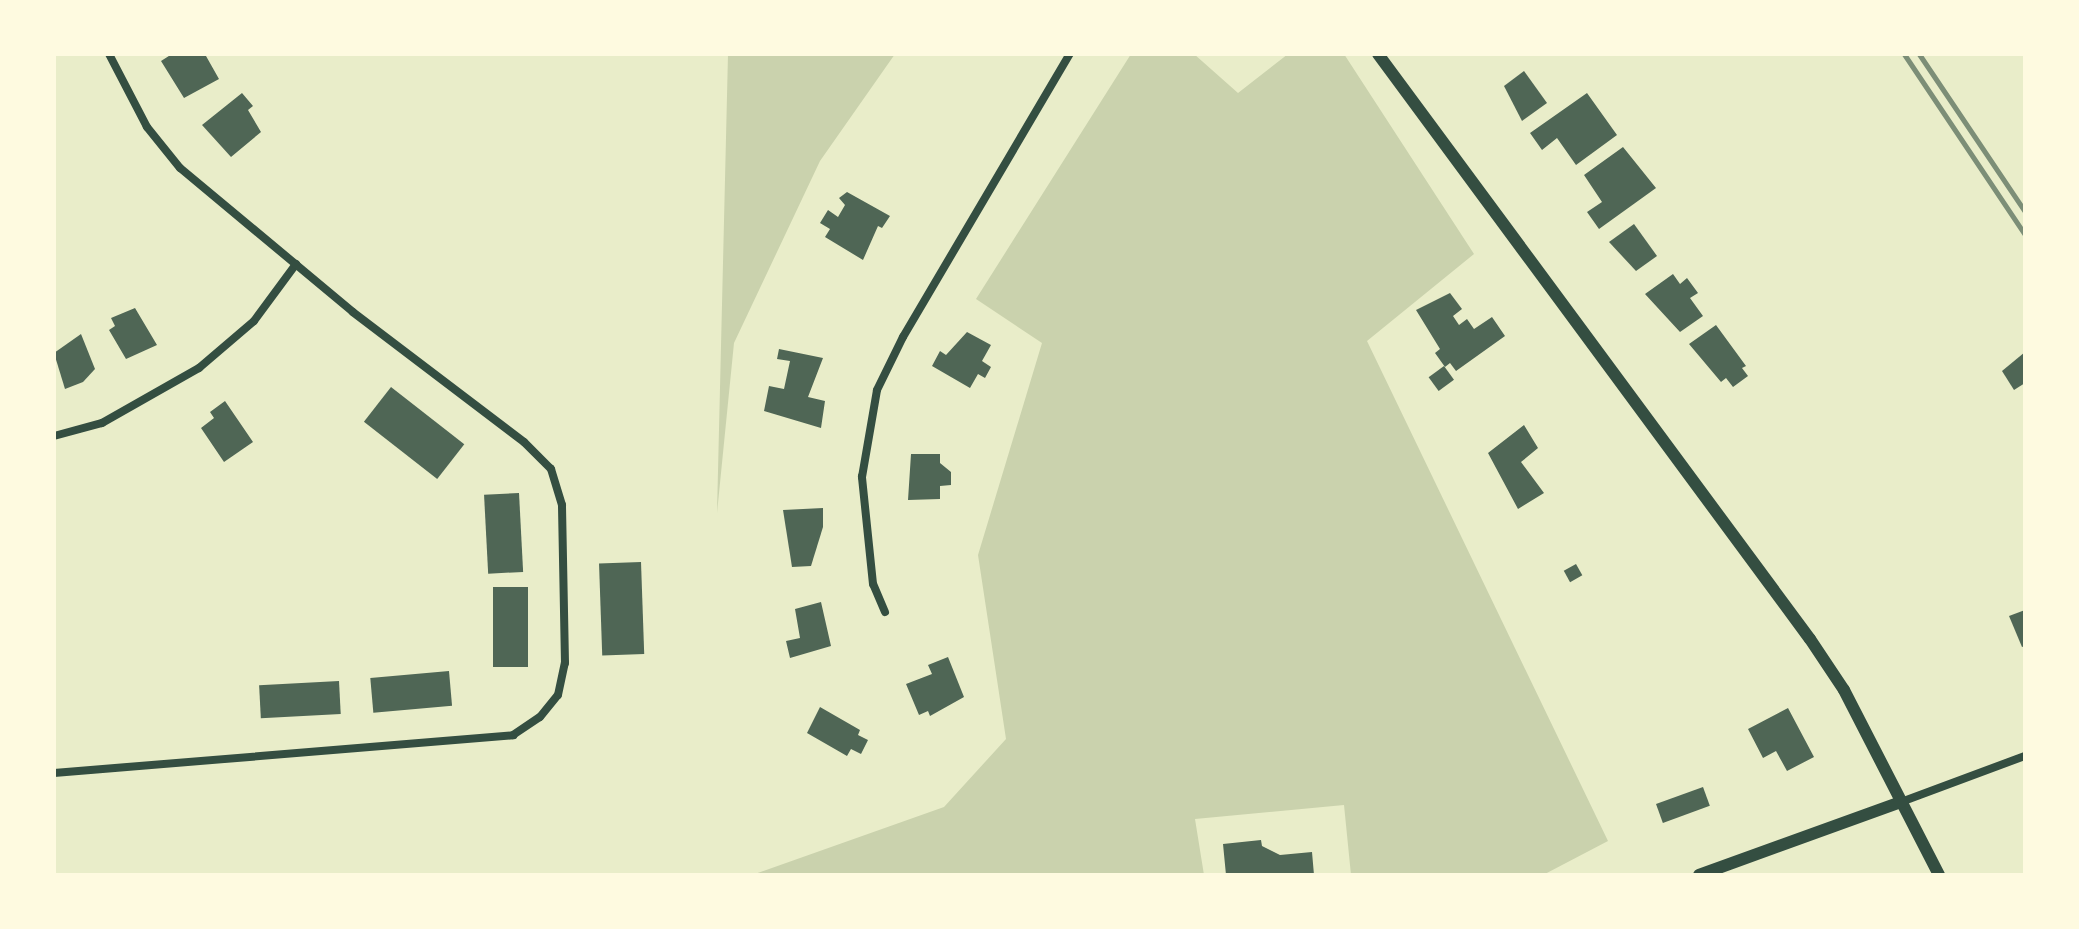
<!DOCTYPE html>
<style>
body{margin:0}
#map{position:relative;width:2079px;height:929px;overflow:hidden;background:#e9edc9;font-family:Figtree,sans-serif}
div>[style]{position:absolute}
[style*='--x']{left:calc(var(--x)*1px);top:calc(var(--y)*1px);width:calc(var(--w)*1px);rotate:calc(var(--a)*1deg)}
.green>*{inset:0;background:#cad2ad}
.building>*{inset:0;background:#4f6655;transform-origin:0 0}
.minor>*{height:8px;margin:-4px;padding:0 4px;transform-origin:4px;border-radius:4px;background:#344e41}
.tertiary>*{height:12px;margin:-6px;padding:0 6px;transform-origin:6px;border-radius:6px;background:#344e41}
.rail>*{height:5px;margin:-2.5px;padding:0 2.5px;transform-origin:2.5px;border-radius:2.5px;background:#7c8e77}
span{translate:-50% -50%;white-space:nowrap;text-align:center;line-height:1.15;-webkit-text-stroke:7px #fefae0;paint-order:stroke}
.frame{position:absolute;inset:0;border:56px solid #fefae0;pointer-events:none}
</style>
<div id="map">
<div class="green">
<i style="clip-path:polygon(728px 54px,895px 54px,820px 161px,734px 343px,717px 513px)"></i>
<i style="clip-path:polygon(1131px 54px,1194px 54px,1238px 93px,1288px 54px,1344px 54px,1474px 254px,1367px 341px,1608px 841px,1543px 875px,1351px 875px,1344px 805px,1195px 819px,1204px 875px,752px 875px,944px 807px,1006px 739px,978px 555px,1042px 343px,976px 299px)"></i>
</div>
<div class="building">
<i style="clip-path:polygon(172px 54px,210px 54px,206px 56px,219px 79px,184px 98px,161px 61px)"></i>
<i style="clip-path:polygon(1524px 71px,1547px 103px,1522px 121px,1504px 86px)"></i>
<i style="clip-path:polygon(242px 93px,253px 106px,248px 110px,261px 132px,231px 157px,202px 125px)"></i>
<i style="clip-path:polygon(1587px 93px,1617px 135px,1576px 165px,1557px 138px,1542px 150px,1530px 133px)"></i>
<i style="clip-path:polygon(1623px 147px,1656px 188px,1599px 229px,1587px 212px,1602px 202px,1584px 175px)"></i>
<i style="clip-path:polygon(847px 192px,890px 216px,882px 228px,878px 226px,863px 260px,825px 237px,830px 229px,820px 223px,828px 210px,838px 217px,845px 205px,839px 198px)"></i>
<i style="clip-path:polygon(1634px 224px,1657px 256px,1636px 271px,1609px 242px)"></i>
<i style="clip-path:polygon(1673px 274px,1680px 284px,1687px 278px,1698px 293px,1690px 298px,1703px 316px,1680px 332px,1645px 294px)"></i>
<i style="clip-path:polygon(1450px 293px,1462px 309px,1453px 316px,1459px 325px,1467px 319px,1474px 329px,1492px 317px,1505px 336px,1456px 371px,1450px 363px,1445px 367px,1435px 353px,1440px 349px,1416px 310px)"></i>
<i style="clip-path:polygon(135px 308px,157px 345px,126px 359px,109px 330px,115px 326px,111px 318px)"></i>
<i style="clip-path:polygon(1716px 325px,1746px 366px,1742px 368px,1748px 376px,1733px 387px,1726px 378px,1721px 382px,1689px 344px)"></i>
<i style="clip-path:polygon(967px 332px,991px 345px,982px 361px,991px 367px,985px 378px,978px 374px,970px 388px,932px 366px,940px 351px,946px 355px)"></i>
<i style="clip-path:polygon(81px 334px,95px 369px,83px 382px,65px 389px,54px 353px)"></i>
<i style="clip-path:polygon(779px 349px,823px 358px,808px 397px,825px 401px,821px 428px,764px 411px,769px 386px,784px 389px,790px 361px,777px 359px)"></i>
<i style="clip-path:polygon(2025px 352px,2025px 383px,2014px 390px,2002px 371px)"></i>
<i style="left:1444px;top:366px;width:17px;height:19px;rotate:54deg"></i>
<i style="left:391px;top:387px;width:93px;height:44px;rotate:38deg"></i>
<i style="clip-path:polygon(225px 401px,253px 442px,224px 462px,201px 428px,214px 418px,210px 412px)"></i>
<i style="clip-path:polygon(1524px 425px,1538px 448px,1521px 462px,1544px 493px,1518px 509px,1488px 453px)"></i>
<i style="clip-path:polygon(911px 454px,940px 454px,940px 463px,951px 472px,951px 485px,940px 486px,940px 499px,908px 500px)"></i>
<i style="left:519px;top:493px;width:79px;height:35px;rotate:87deg"></i>
<i style="clip-path:polygon(823px 508px,823px 527px,811px 566px,792px 567px,783px 510px)"></i>
<i style="left:641px;top:562px;width:92px;height:42px;rotate:88deg"></i>
<i style="left:1576px;top:564px;width:13px;height:14px;rotate:61deg"></i>
<i style="left:528px;top:587px;width:80px;height:35px;rotate:90deg"></i>
<i style="clip-path:polygon(821px 602px,831px 646px,790px 658px,786px 641px,800px 638px,795px 609px)"></i>
<i style="clip-path:polygon(2025px 610px,2025px 646px,2022px 647px,2009px 616px)"></i>
<i style="clip-path:polygon(948px 657px,964px 697px,930px 716px,928px 711px,919px 715px,906px 684px,932px 674px,928px 665px)"></i>
<i style="left:449px;top:671px;width:35px;height:79px;rotate:85deg"></i>
<i style="left:339px;top:681px;width:33px;height:80px;rotate:87deg"></i>
<i style="clip-path:polygon(820px 707px,860px 730px,858px 735px,868px 740px,861px 754px,851px 749px,847px 756px,807px 733px)"></i>
<i style="clip-path:polygon(1788px 708px,1814px 757px,1787px 771px,1776px 751px,1763px 758px,1748px 729px)"></i>
<i style="left:1703px;top:787px;width:20px;height:50px;rotate:70deg"></i>
<i style="clip-path:polygon(1261px 840px,1262px 846px,1280px 855px,1312px 852px,1314px 875px,1226px 875px,1223px 844px)"></i>
</div>
<div class="minor">
<i style="--x:54;--y:436;--w:50;--a:-15.2"></i>
<i style="--x:102;--y:423;--w:112;--a:-29.6"></i>
<i style="--x:199;--y:368;--w:72;--a:-40.5"></i>
<i style="--x:254;--y:321;--w:71;--a:-53.6"></i>
<i style="--x:885;--y:612;--w:30;--a:-113"></i>
<i style="--x:873;--y:584;--w:108;--a:-95.9"></i>
<i style="--x:862;--y:477;--w:88;--a:-80.2"></i>
<i style="--x:877;--y:390;--w:59;--a:-63.9"></i>
<i style="--x:903;--y:337;--w:329;--a:-59.5"></i>
<i style="--x:54;--y:773;--w:461;--a:-4.7"></i>
<i style="--x:513;--y:735;--w:32;--a:-34"></i>
<i style="--x:540;--y:717;--w:28;--a:-51"></i>
<i style="--x:558;--y:695;--w:33;--a:-78"></i>
<i style="--x:565;--y:663;--w:158;--a:-91.1"></i>
<i style="--x:562;--y:505;--w:38;--a:-107"></i>
<i style="--x:551;--y:469;--w:38;--a:-135"></i>
<i style="--x:524;--y:442;--w:215;--a:-142.8"></i>
<i style="--x:353;--y:312;--w:225;--a:-140.2"></i>
<i style="--x:180;--y:168;--w:53;--a:-128.8"></i>
<i style="--x:147;--y:127;--w:82;--a:-117.5"></i>
<i style="--x:1901;--y:802;--w:132;--a:-20.4"></i>
</div>
<div class="tertiary">
<i style="--x:1378;--y:54;--w:727;--a:53.56"></i>
<i style="--x:1810;--y:639;--w:61;--a:56.3"></i>
<i style="--x:1844;--y:690;--w:208;--a:62.8"></i>
<i style="--x:1699;--y:875;--w:215;--a:-19.9"></i>
</div>
<div class="rail">
<i style="--x:1904;--y:54;--w:218;--a:56.2"></i>
<i style="--x:1919;--y:54;--w:190;--a:56.1"></i>
</div>
<div class="frame"></div>
</div>
